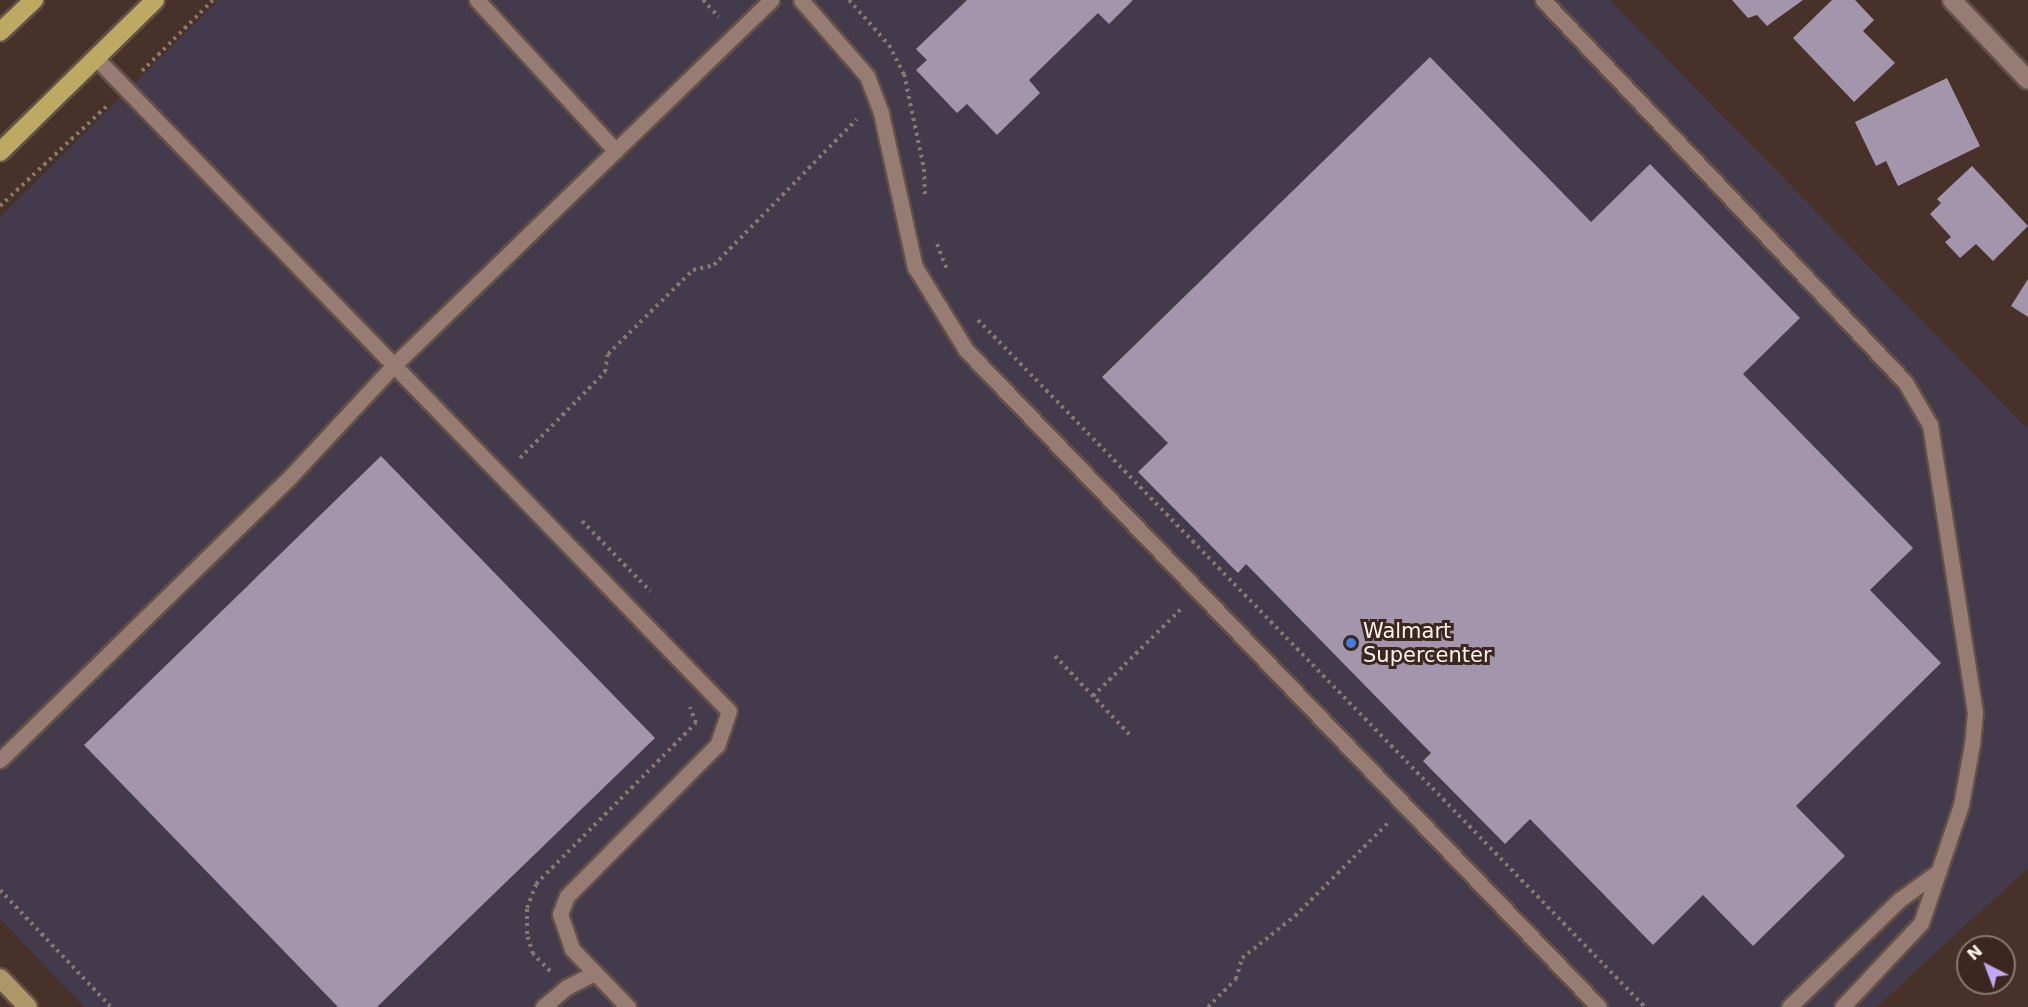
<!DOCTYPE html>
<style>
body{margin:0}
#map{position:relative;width:2028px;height:1007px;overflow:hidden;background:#473128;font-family:"DejaVu Sans",sans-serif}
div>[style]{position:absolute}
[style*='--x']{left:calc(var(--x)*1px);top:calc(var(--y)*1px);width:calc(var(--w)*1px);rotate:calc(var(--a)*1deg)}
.commercial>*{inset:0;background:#433a4b}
.building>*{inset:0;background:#a395ac}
.path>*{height:4px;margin-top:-2px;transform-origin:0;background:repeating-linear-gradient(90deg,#897770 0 3px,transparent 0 7.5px)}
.roads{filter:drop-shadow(2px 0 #625049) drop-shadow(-2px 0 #625049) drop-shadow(0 2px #625049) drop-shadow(0 -2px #625049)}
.lane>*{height:15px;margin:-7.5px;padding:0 7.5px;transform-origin:7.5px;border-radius:7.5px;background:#967c72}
.street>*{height:18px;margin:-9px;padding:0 9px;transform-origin:9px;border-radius:9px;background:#967c72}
.primary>*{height:18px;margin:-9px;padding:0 9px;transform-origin:9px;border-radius:9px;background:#ad9768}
.highway>*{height:18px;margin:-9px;padding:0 9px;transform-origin:9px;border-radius:9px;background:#bda961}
.dots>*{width:16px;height:16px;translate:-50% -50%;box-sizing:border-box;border:3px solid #3c271e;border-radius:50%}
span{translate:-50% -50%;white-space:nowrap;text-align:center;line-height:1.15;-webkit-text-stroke:6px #3c271e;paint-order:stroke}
.poi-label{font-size:21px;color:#fdf1ed}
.left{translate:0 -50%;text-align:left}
.north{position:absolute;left:1956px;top:935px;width:60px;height:60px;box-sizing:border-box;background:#3c271e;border:2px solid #897871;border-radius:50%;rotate:318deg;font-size:16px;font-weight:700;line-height:24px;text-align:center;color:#fdf1ed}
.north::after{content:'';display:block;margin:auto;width:21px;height:27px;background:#c0a8f4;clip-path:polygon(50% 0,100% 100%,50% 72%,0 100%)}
</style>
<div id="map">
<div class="commercial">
<i style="clip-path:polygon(219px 0,1610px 0,2028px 429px,2028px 868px,1877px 1007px,84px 1007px,0 919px,0 217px)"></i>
</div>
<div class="building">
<i style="clip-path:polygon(967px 0,1133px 0,1109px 24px,1098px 13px,1029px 80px,1040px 93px,997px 135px,967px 104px,957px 113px,916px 70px,927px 60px,916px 49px)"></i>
<i style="clip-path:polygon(1732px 0,1803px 0,1767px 26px,1757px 15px,1748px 18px)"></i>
<i style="clip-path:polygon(1832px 0,1855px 0,1874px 20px,1863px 31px,1895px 63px,1854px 102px,1793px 38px)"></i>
<i style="clip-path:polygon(1430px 57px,1591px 222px,1650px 164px,1800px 318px,1743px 374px,1913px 548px,1870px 590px,1941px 663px,1796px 806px,1845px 856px,1753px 946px,1703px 895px,1653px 945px,1530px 819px,1505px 844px,1423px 761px,1431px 753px,1246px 564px,1238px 573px,1138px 472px,1168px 443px,1102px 377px)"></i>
<i style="clip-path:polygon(1947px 78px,1980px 146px,1898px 186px,1886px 161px,1876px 166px,1855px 122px)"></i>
<i style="clip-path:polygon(1972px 166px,2028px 226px,1993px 261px,1976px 244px,1960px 258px,1945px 242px,1951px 237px,1930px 214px,1941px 203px,1937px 199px)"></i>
<i style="clip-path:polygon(2028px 279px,2028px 317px,2011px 306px)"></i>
<i style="clip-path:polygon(381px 456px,655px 738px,377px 1007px,338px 1007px,84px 745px)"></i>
</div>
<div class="path">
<i style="--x:703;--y:0;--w:23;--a:47"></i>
<i style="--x:849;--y:0;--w:60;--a:48.4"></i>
<i style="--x:889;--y:45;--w:33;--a:63"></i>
<i style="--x:904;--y:74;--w:97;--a:78.1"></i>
<i style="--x:924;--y:169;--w:27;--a:88"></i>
<i style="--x:142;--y:71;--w:100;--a:-45"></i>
<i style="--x:0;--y:206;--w:149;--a:-43.1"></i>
<i style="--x:937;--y:244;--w:26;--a:69"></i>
<i style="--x:978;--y:320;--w:958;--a:45.85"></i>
<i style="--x:520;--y:458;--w:121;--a:-45.3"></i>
<i style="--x:605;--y:372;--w:18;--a:-81"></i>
<i style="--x:608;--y:354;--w:120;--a:-44.7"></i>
<i style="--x:693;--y:270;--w:22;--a:-13"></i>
<i style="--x:714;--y:265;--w:204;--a:-45.6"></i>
<i style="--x:582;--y:521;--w:98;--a:45.8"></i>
<i style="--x:1055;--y:656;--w:109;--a:46.5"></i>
<i style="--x:1093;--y:696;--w:125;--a:-44.7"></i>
<i style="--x:0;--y:890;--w:161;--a:46.5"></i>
<i style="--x:550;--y:971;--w:24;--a:-135"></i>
<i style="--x:533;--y:954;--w:21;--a:-107"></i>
<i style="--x:527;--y:934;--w:26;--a:-90"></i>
<i style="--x:527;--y:908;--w:26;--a:-69"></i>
<i style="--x:536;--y:884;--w:227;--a:-45.2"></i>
<i style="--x:696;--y:723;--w:17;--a:-111"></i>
<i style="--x:1208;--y:1007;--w:40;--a:-45"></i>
<i style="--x:1236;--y:979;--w:22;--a:-74"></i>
<i style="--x:1242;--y:958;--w:68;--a:-38.4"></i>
<i style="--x:1295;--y:916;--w:133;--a:-45"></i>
</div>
<div class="roads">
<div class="lane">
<i style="--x:477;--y:0;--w:205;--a:47.4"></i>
<i style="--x:801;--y:0;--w:101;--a:49"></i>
<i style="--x:867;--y:76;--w:40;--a:69"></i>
<i style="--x:881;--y:113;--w:158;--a:77.6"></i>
<i style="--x:915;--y:267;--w:97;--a:58.4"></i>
<i style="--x:966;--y:350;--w:912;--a:46.07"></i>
<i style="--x:1543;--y:0;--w:526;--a:46.54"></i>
<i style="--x:1905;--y:382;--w:50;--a:59.8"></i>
<i style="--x:1930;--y:425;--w:290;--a:81.1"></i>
<i style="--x:1975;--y:711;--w:33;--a:95"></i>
<i style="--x:1972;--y:744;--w:62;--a:100.2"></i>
<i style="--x:1961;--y:805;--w:125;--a:108.7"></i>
<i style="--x:1921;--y:923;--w:115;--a:133.2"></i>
<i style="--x:96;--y:58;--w:909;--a:45.89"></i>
<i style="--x:729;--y:711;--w:36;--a:109"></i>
<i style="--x:717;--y:745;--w:213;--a:134.8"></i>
<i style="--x:567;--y:896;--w:19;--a:111"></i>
<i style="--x:560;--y:914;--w:37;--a:71"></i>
<i style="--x:572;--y:949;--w:81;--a:46"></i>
<i style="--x:0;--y:760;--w:405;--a:-44.3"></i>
<i style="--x:290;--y:477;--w:153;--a:-47.1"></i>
<i style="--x:394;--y:365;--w:525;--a:-44.07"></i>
<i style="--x:543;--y:1007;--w:31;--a:-40"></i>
<i style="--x:567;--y:987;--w:31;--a:-27"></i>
<i style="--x:1789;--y:1007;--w:153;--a:-44.2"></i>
<i style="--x:1899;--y:900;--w:49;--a:-35.9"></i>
</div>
<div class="street">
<i style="--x:1952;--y:0;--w:110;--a:46.5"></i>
</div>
<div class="primary">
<i style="--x:0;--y:978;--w:40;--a:46"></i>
</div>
<div class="highway">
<i style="--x:0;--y:32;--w:47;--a:-43.3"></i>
<i style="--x:0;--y:152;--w:217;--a:-44.4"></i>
</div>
</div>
<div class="dots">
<i style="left:1351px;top:643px;background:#3f7fe0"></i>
</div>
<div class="poi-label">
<span class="left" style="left:1363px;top:643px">Walmart<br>Supercenter</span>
</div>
<div class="north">N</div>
</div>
